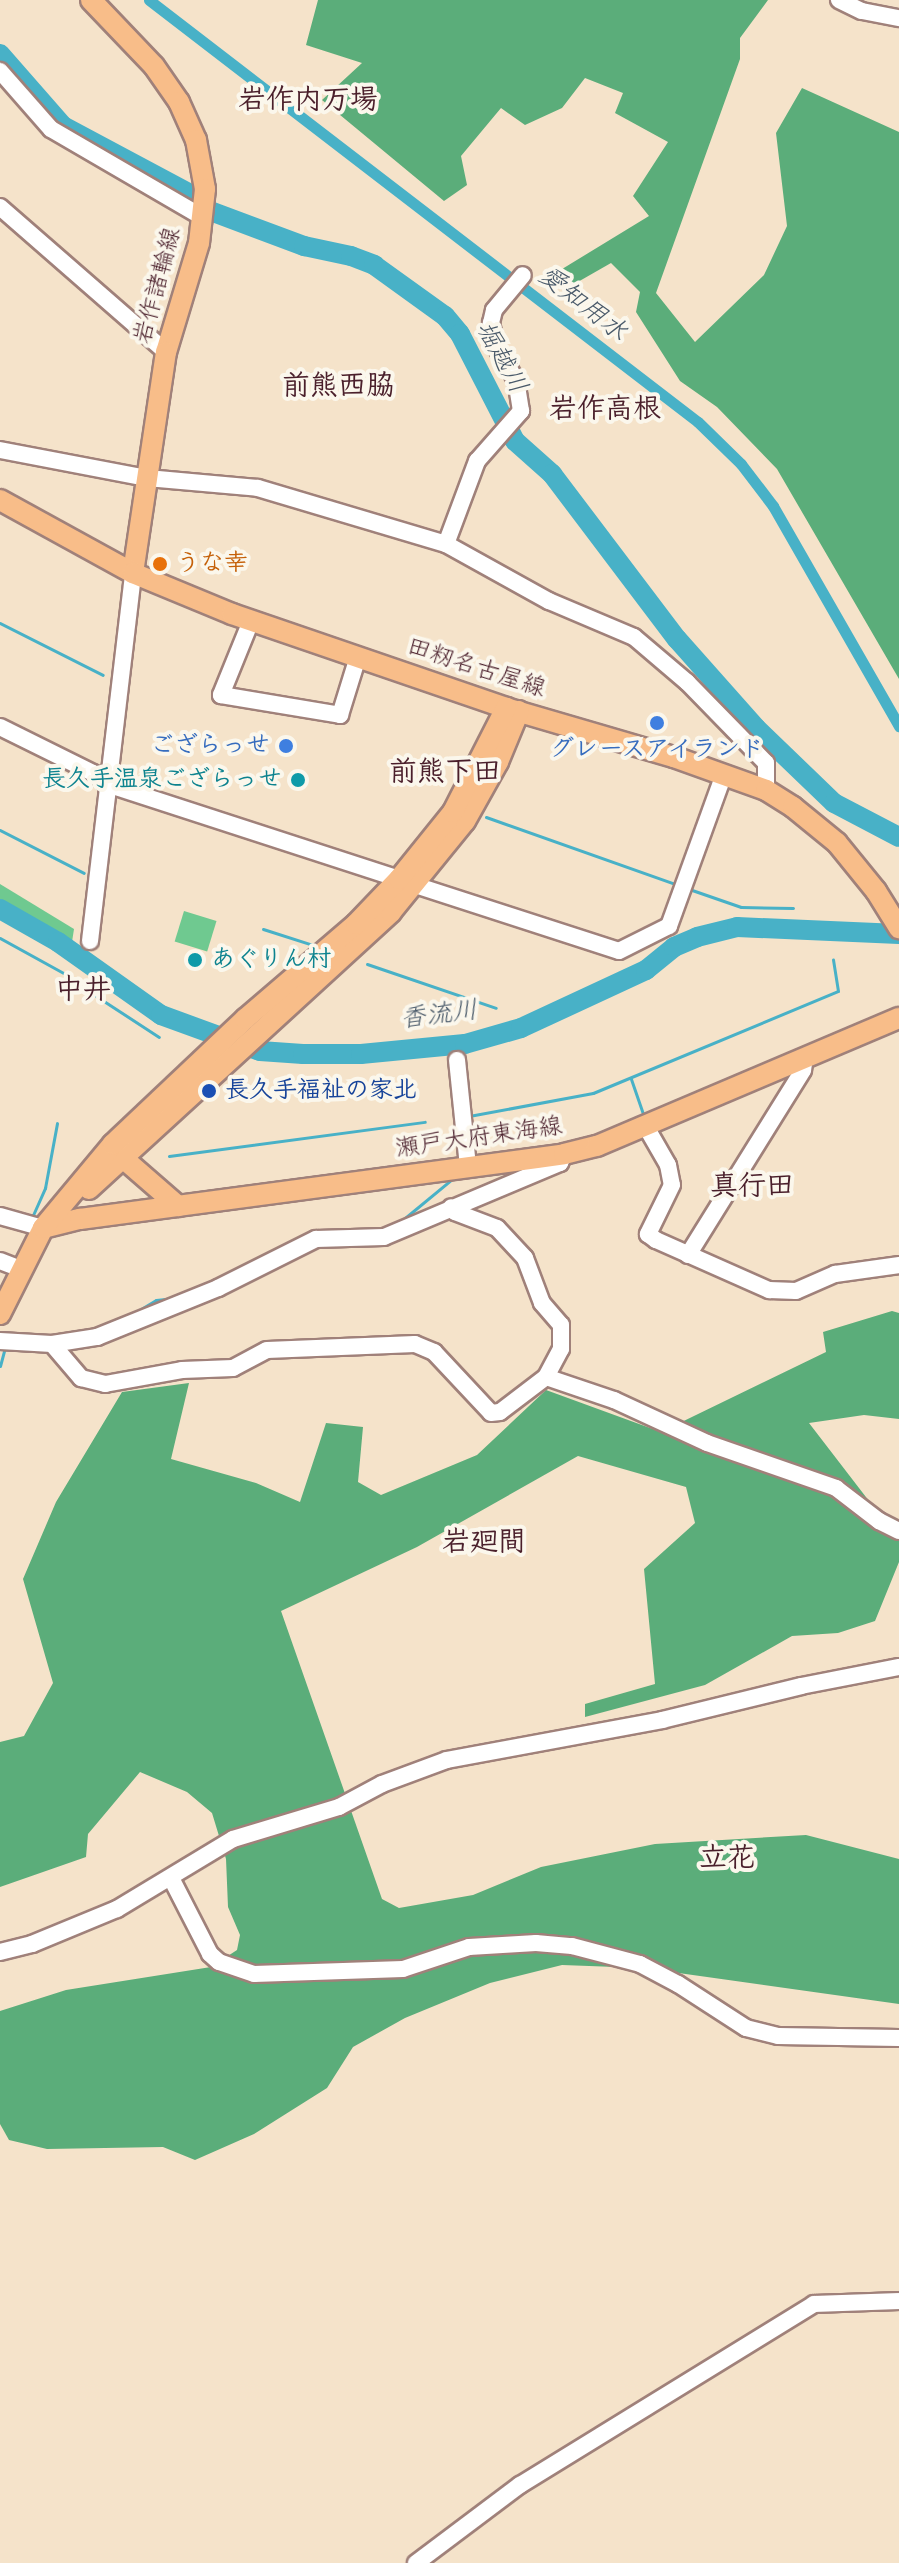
<!DOCTYPE html>
<meta charset="utf-8">
<style>
body{margin:0}
#map{position:relative;width:899px;height:2563px;overflow:hidden;background:#f5e3ca;font-family:Mynerve,"Klee One",sans-serif}
div>[style]{position:absolute}
[style*='--x']{left:calc(var(--x)*1px);top:calc(var(--y)*1px);width:calc(var(--w)*1px);rotate:calc(var(--a)*1deg)}
.green>*{inset:0;background:#6fc990;transform-origin:0 0}
.forest>*{inset:0;background:#5bad7a}
.stream>*{height:3px;margin:-1.5px;padding:0 1.5px;transform-origin:1.5px;border-radius:1.5px;background:#48b1c7}
.canal>*{height:11px;margin:-5.5px;padding:0 5.5px;transform-origin:5.5px;border-radius:5.5px;background:#48b1c7}
.river>*{height:20px;margin:-10px;padding:0 10px;transform-origin:10px;border-radius:10px;background:#48b1c7}
.roads{filter:drop-shadow(2px 0 #a0817a) drop-shadow(-2px 0 #a0817a) drop-shadow(0 2px #a0817a) drop-shadow(0 -2px #a0817a)}
.minor>*{height:16px;margin:-8px;padding:0 8px;transform-origin:8px;border-radius:8px;background:#fff}
.major>*{height:20px;margin:-10px;padding:0 10px;transform-origin:10px;border-radius:10px;background:#f8bd89}
.dots>*{width:22px;height:22px;translate:-50% -50%;box-sizing:border-box;border:4px solid #fbf7ec;border-radius:50%}
span{translate:-50% -50%;white-space:nowrap;text-align:center;line-height:1.15;-webkit-text-stroke:8px #fbf7ec;paint-order:stroke}
.street-label{font-size:24px;color:#4a1f2b}
.food-label{font-size:24px;color:#c56008;font-weight:700}
.left{translate:0 -50%;text-align:left}
.shop-label{font-size:24px;color:#366cbe;font-weight:700}
.right{translate:-100% -50%;text-align:right}
.culture-label{font-size:24px;color:#0d838f;font-weight:700}
.transit-label{font-size:24px;color:#164399;font-weight:700}
.water-label{font-size:26px;color:#495969;font-style:italic}
.quarter-label{font-size:28px;color:#4a1f2b;font-weight:700}
</style>
<div id="map">
<div class="green">
<i style="clip-path:polygon(0 884px,74px 929px,72px 942px,0 899px)"></i>
<i style="left:184px;top:911px;width:34px;height:32px;rotate:17deg"></i>
</div>
<div class="forest">
<i style="clip-path:polygon(318px 0,768px 0,740px 38px,740px 59px,656px 293px,695px 342px,764px 275px,787px 226px,776px 133px,802px 88px,899px 132px,899px 679px,777px 469px,717px 407px,680px 381px,636px 312px,640px 292px,611px 263px,569px 287px,549px 277px,649px 216px,633px 196px,668px 142px,615px 113px,623px 93px,585px 78px,562px 108px,525px 125px,501px 108px,461px 156px,467px 185px,444px 201px,322px 100px,362px 63px,306px 45px)"></i>
<i style="clip-path:polygon(892px 1311px,899px 1313px,899px 1419px,864px 1415px,809px 1423px,899px 1540px,899px 1562px,875px 1621px,838px 1633px,792px 1636px,705px 1685px,585px 1717px,585px 1704px,655px 1684px,644px 1569px,695px 1523px,686px 1487px,578px 1456px,417px 1547px,281px 1611px,382px 1899px,399px 1908px,473px 1895px,541px 1867px,655px 1844px,806px 1835px,899px 1859px,899px 2004px,643px 1968px,562px 1965px,490px 1983px,405px 2018px,353px 2047px,327px 2088px,254px 2134px,195px 2160px,163px 2147px,47px 2149px,9px 2140px,0 2124px,0 2011px,66px 1990px,211px 1967px,237px 1950px,240px 1935px,228px 1907px,226px 1859px,212px 1813px,187px 1792px,140px 1772px,88px 1834px,86px 1857px,0 1887px,0 1742px,24px 1736px,53px 1683px,23px 1579px,56px 1502px,122px 1392px,189px 1383px,171px 1459px,256px 1483px,300px 1502px,326px 1423px,363px 1427px,358px 1482px,381px 1495px,477px 1455px,546px 1390px,661px 1432px,826px 1352px,823px 1332px)"></i>
</div>
<div class="stream">
<i style="--x:0;--y:623;--w:115;--a:26.8"></i>
<i style="--x:486;--y:817;--w:204;--a:19.5"></i>
<i style="--x:0;--y:830;--w:94;--a:27.1"></i>
<i style="--x:689;--y:889;--w:55;--a:19.1"></i>
<i style="--x:741;--y:907;--w:52;--a:1.1"></i>
<i style="--x:263;--y:929;--w:52;--a:17.7"></i>
<i style="--x:0;--y:938;--w:89;--a:28.9"></i>
<i style="--x:367;--y:964;--w:136;--a:18.8"></i>
<i style="--x:96;--y:996;--w:75;--a:33.1"></i>
<i style="--x:450;--y:1045;--w:13;--a:81"></i>
<i style="--x:631;--y:1079;--w:36;--a:71"></i>
<i style="--x:469;--y:1116;--w:126;--a:-10.5"></i>
<i style="--x:593;--y:1093;--w:265;--a:-22.6"></i>
<i style="--x:838;--y:991;--w:32;--a:-99"></i>
<i style="--x:169;--y:1156;--w:258;--a:-7.6"></i>
<i style="--x:27;--y:1215;--w:6;--a:0"></i>
<i style="--x:33;--y:1215;--w:30;--a:-66"></i>
<i style="--x:45;--y:1188;--w:66;--a:-79.5"></i>
<i style="--x:400;--y:1222;--w:67;--a:-39.6"></i>
<i style="--x:131;--y:1315;--w:29;--a:-31"></i>
<i style="--x:156;--y:1300;--w:19;--a:-6"></i>
<i style="--x:95;--y:1330;--w:27;--a:-24"></i>
<i style="--x:0;--y:1366;--w:20;--a:-75"></i>
</div>
<div class="canal">
<i style="--x:149;--y:0;--w:692;--a:37.55"></i>
<i style="--x:698;--y:422;--w:60;--a:44.3"></i>
<i style="--x:741;--y:464;--w:53;--a:52.7"></i>
<i style="--x:773;--y:506;--w:254;--a:60.2"></i>
</div>
<div class="river">
<i style="--x:0;--y:54;--w:96;--a:48.8"></i>
<i style="--x:63;--y:126;--w:146;--a:28.1"></i>
<i style="--x:192;--y:195;--w:19;--a:47"></i>
<i style="--x:205;--y:209;--w:106;--a:20.5"></i>
<i style="--x:304;--y:246;--w:48;--a:12"></i>
<i style="--x:351;--y:256;--w:25;--a:21"></i>
<i style="--x:374;--y:265;--w:87;--a:35.7"></i>
<i style="--x:445;--y:316;--w:23;--a:50"></i>
<i style="--x:460;--y:334;--w:120;--a:62.8"></i>
<i style="--x:515;--y:441;--w:50;--a:41.7"></i>
<i style="--x:552;--y:474;--w:207;--a:52.9"></i>
<i style="--x:677;--y:639;--w:119;--a:48.4"></i>
<i style="--x:756;--y:728;--w:108;--a:43.9"></i>
<i style="--x:834;--y:803;--w:73;--a:27.6"></i>
<i style="--x:0;--y:909;--w:67;--a:29.6"></i>
<i style="--x:58;--y:942;--w:126;--a:35.3"></i>
<i style="--x:161;--y:1015;--w:105;--a:20"></i>
<i style="--x:260;--y:1051;--w:43;--a:4"></i>
<i style="--x:303;--y:1054;--w:58;--a:0"></i>
<i style="--x:361;--y:1054;--w:104;--a:-5.5"></i>
<i style="--x:465;--y:1044;--w:58;--a:-15.9"></i>
<i style="--x:521;--y:1028;--w:138;--a:-24.9"></i>
<i style="--x:646;--y:970;--w:36;--a:-39"></i>
<i style="--x:674;--y:947;--w:25;--a:-23"></i>
<i style="--x:697;--y:937;--w:41;--a:-14"></i>
<i style="--x:737;--y:927;--w:162;--a:2.5"></i>
</div>
<div class="roads">
<div class="minor">
<i style="--x:839;--y:0;--w:25;--a:26"></i>
<i style="--x:862;--y:11;--w:38;--a:11"></i>
<i style="--x:0;--y:71;--w:77;--a:48.7"></i>
<i style="--x:51;--y:129;--w:175;--a:30.2"></i>
<i style="--x:0;--y:207;--w:220;--a:41.1"></i>
<i style="--x:0;--y:450;--w:150;--a:10.8"></i>
<i style="--x:147;--y:478;--w:111;--a:5.1"></i>
<i style="--x:258;--y:488;--w:196;--a:16.6"></i>
<i style="--x:446;--y:544;--w:118;--a:29"></i>
<i style="--x:549;--y:601;--w:92;--a:23"></i>
<i style="--x:634;--y:637;--w:70;--a:40.3"></i>
<i style="--x:687;--y:682;--w:113;--a:45.7"></i>
<i style="--x:766;--y:763;--w:27;--a:90"></i>
<i style="--x:446;--y:544;--w:89;--a:-69.5"></i>
<i style="--x:477;--y:461;--w:67;--a:-48.7"></i>
<i style="--x:521;--y:411;--w:31;--a:-99"></i>
<i style="--x:516;--y:380;--w:35;--a:-121"></i>
<i style="--x:498;--y:350;--w:28;--a:-105"></i>
<i style="--x:491;--y:323;--w:13;--a:-77"></i>
<i style="--x:494;--y:310;--w:45;--a:-50.4"></i>
<i style="--x:251;--y:621;--w:80;--a:112.1"></i>
<i style="--x:221;--y:695;--w:121;--a:9.5"></i>
<i style="--x:340;--y:715;--w:61;--a:-72.8"></i>
<i style="--x:0;--y:727;--w:104;--a:26.3"></i>
<i style="--x:93;--y:773;--w:18;--a:38"></i>
<i style="--x:107;--y:784;--w:307;--a:18"></i>
<i style="--x:415;--y:885;--w:214;--a:17.9"></i>
<i style="--x:619;--y:951;--w:56;--a:-26.6"></i>
<i style="--x:669;--y:926;--w:162;--a:-70.1"></i>
<i style="--x:90;--y:941;--w:371;--a:-83.3"></i>
<i style="--x:457;--y:1060;--w:108;--a:84.1"></i>
<i style="--x:645;--y:1125;--w:46;--a:60.1"></i>
<i style="--x:668;--y:1165;--w:20;--a:79"></i>
<i style="--x:672;--y:1185;--w:55;--a:116.1"></i>
<i style="--x:648;--y:1234;--w:10;--a:37"></i>
<i style="--x:656;--y:1240;--w:124;--a:23.9"></i>
<i style="--x:769;--y:1290;--w:27;--a:2"></i>
<i style="--x:796;--y:1291;--w:43;--a:-23.6"></i>
<i style="--x:835;--y:1274;--w:65;--a:-8"></i>
<i style="--x:0;--y:1216;--w:45;--a:15.6"></i>
<i style="--x:688;--y:1255;--w:218;--a:-58.1"></i>
<i style="--x:803;--y:1070;--w:12;--a:-81"></i>
<i style="--x:0;--y:1261;--w:22;--a:21"></i>
<i style="--x:0;--y:1341;--w:52;--a:3.3"></i>
<i style="--x:52;--y:1344;--w:46;--a:-8.8"></i>
<i style="--x:97;--y:1337;--w:131;--a:-22"></i>
<i style="--x:218;--y:1288;--w:110;--a:-26.6"></i>
<i style="--x:316;--y:1239;--w:68;--a:-1.7"></i>
<i style="--x:384;--y:1237;--w:191;--a:-22.8"></i>
<i style="--x:560;--y:1163;--w:10;--a:-66"></i>
<i style="--x:52;--y:1344;--w:45;--a:49.5"></i>
<i style="--x:81;--y:1378;--w:25;--a:14"></i>
<i style="--x:105;--y:1384;--w:78;--a:-10.3"></i>
<i style="--x:182;--y:1370;--w:51;--a:-2.2"></i>
<i style="--x:233;--y:1368;--w:38;--a:-28"></i>
<i style="--x:267;--y:1350;--w:148;--a:-2.3"></i>
<i style="--x:415;--y:1344;--w:21;--a:23"></i>
<i style="--x:434;--y:1352;--w:83;--a:46.9"></i>
<i style="--x:491;--y:1413;--w:9;--a:-6"></i>
<i style="--x:500;--y:1412;--w:58;--a:-37.3"></i>
<i style="--x:546;--y:1377;--w:32;--a:-62"></i>
<i style="--x:561;--y:1349;--w:24;--a:-90"></i>
<i style="--x:561;--y:1325;--w:29;--a:-131"></i>
<i style="--x:542;--y:1303;--w:48;--a:-110.7"></i>
<i style="--x:525;--y:1258;--w:41;--a:-133"></i>
<i style="--x:497;--y:1228;--w:45;--a:-159.1"></i>
<i style="--x:455;--y:1212;--w:6;--a:-129"></i>
<i style="--x:546;--y:1377;--w:72;--a:18.7"></i>
<i style="--x:614;--y:1400;--w:102;--a:24.8"></i>
<i style="--x:707;--y:1443;--w:137;--a:19.2"></i>
<i style="--x:836;--y:1488;--w:54;--a:37.5"></i>
<i style="--x:879;--y:1521;--w:22;--a:27"></i>
<i style="--x:171;--y:1878;--w:85;--a:62.8"></i>
<i style="--x:210;--y:1954;--w:12;--a:42"></i>
<i style="--x:219;--y:1962;--w:37;--a:19"></i>
<i style="--x:254;--y:1974;--w:149;--a:-1.9"></i>
<i style="--x:403;--y:1969;--w:70;--a:-18.4"></i>
<i style="--x:469;--y:1947;--w:67;--a:-3.4"></i>
<i style="--x:536;--y:1943;--w:36;--a:5"></i>
<i style="--x:572;--y:1946;--w:70;--a:14.8"></i>
<i style="--x:640;--y:1964;--w:43;--a:27.8"></i>
<i style="--x:678;--y:1984;--w:81;--a:32.9"></i>
<i style="--x:746;--y:2028;--w:33;--a:14"></i>
<i style="--x:778;--y:2036;--w:121;--a:0.9"></i>
<i style="--x:0;--y:1952;--w:33;--a:-14"></i>
<i style="--x:32;--y:1944;--w:92;--a:-22.4"></i>
<i style="--x:117;--y:1909;--w:135;--a:-31.1"></i>
<i style="--x:233;--y:1839;--w:111;--a:-16.8"></i>
<i style="--x:339;--y:1807;--w:49;--a:-28.1"></i>
<i style="--x:382;--y:1784;--w:69;--a:-20.3"></i>
<i style="--x:447;--y:1760;--w:219;--a:-10.5"></i>
<i style="--x:662;--y:1720;--w:143;--a:-13.7"></i>
<i style="--x:801;--y:1686;--w:100;--a:-11"></i>
<i style="--x:416;--y:2563;--w:130;--a:-36.9"></i>
<i style="--x:520;--y:2485;--w:345;--a:-31.6"></i>
<i style="--x:814;--y:2304;--w:85;--a:-2"></i>
</div>
<div class="major">
<i style="--x:91;--y:0;--w:91;--a:46.3"></i>
<i style="--x:154;--y:66;--w:44;--a:55.2"></i>
<i style="--x:179;--y:102;--w:42;--a:65.9"></i>
<i style="--x:196;--y:140;--w:50;--a:79.6"></i>
<i style="--x:205;--y:189;--w:54;--a:96.3"></i>
<i style="--x:199;--y:243;--w:114;--a:106.8"></i>
<i style="--x:166;--y:352;--w:223;--a:98.5"></i>
<i style="--x:0;--y:500;--w:152;--a:28.8"></i>
<i style="--x:133;--y:573;--w:107;--a:22.5"></i>
<i style="--x:232;--y:614;--w:290;--a:18.9"></i>
<i style="--x:506;--y:708;--w:175;--a:16.3"></i>
<i style="--x:674;--y:757;--w:98;--a:19.7"></i>
<i style="--x:766;--y:790;--w:32;--a:32"></i>
<i style="--x:793;--y:807;--w:57;--a:39.3"></i>
<i style="--x:837;--y:843;--w:62;--a:50.9"></i>
<i style="--x:876;--y:891;--w:44;--a:58.1"></i>
<i style="--x:124;--y:1159;--w:72;--a:41"></i>
<i style="--x:89;--y:1189;--w:410;--a:-42.5"></i>
<i style="--x:391;--y:912;--w:117;--a:-50.9"></i>
<i style="--x:465;--y:821;--w:68;--a:-60.8"></i>
<i style="--x:498;--y:762;--w:55;--a:-67.6"></i>
<i style="--x:43;--y:1228;--w:38;--a:-14"></i>
<i style="--x:80;--y:1219;--w:488;--a:-7.6"></i>
<i style="--x:564;--y:1154;--w:34;--a:-14"></i>
<i style="--x:597;--y:1146;--w:328;--a:-23"></i>
<i style="--x:0;--y:1314;--w:96;--a:-63.4"></i>
<i style="--x:43;--y:1228;--w:109;--a:-50.2"></i>
<i style="--x:113;--y:1144;--w:182;--a:-43.4"></i>
<i style="--x:245;--y:1019;--w:146;--a:-40.6"></i>
<i style="--x:356;--y:924;--w:62;--a:-46.3"></i>
<i style="--x:399;--y:879;--w:86;--a:-51.1"></i>
<i style="--x:453;--y:812;--w:117;--a:-63"></i>
</div>
</div>
<div class="dots">
<i style="left:160px;top:564px;background:#e8710a"></i>
<i style="left:657px;top:723px;background:#3f7fe0"></i>
<i style="left:286px;top:746px;background:#3f7fe0"></i>
<i style="left:298px;top:780px;background:#0f9aa8"></i>
<i style="left:195px;top:960px;background:#0f9aa8"></i>
<i style="left:209px;top:1091px;background:#1a4fb4"></i>
</div>
<div class="street-label">
<span style="left:158px;top:286px;rotate:-75deg">岩作諸輪線</span>
<span style="left:476px;top:668px;rotate:18deg">田籾名古屋線</span>
<span style="left:479px;top:1138px;rotate:-8deg">瀬戸大府東海線</span>
</div>
<div class="food-label">
<span class="left" style="left:176px;top:564px">うな幸</span>
</div>
<div class="shop-label">
<span class="right" style="left:270px;top:746px">ござらっせ</span>
<span style="left:657px;top:750px">グレースアイランド</span>
</div>
<div class="culture-label">
<span class="right" style="left:282px;top:780px">長久手温泉ござらっせ</span>
<span class="left" style="left:211px;top:960px">あぐりん村</span>
</div>
<div class="transit-label">
<span class="left" style="left:225px;top:1091px">長久手福祉の家北</span>
</div>
<div class="water-label">
<span style="left:582px;top:305px;rotate:38deg">愛知用水</span>
<span style="left:500px;top:358px;rotate:61deg">堀越川</span>
<span style="left:439px;top:1016px;rotate:-7deg">香流川</span>
</div>
<div class="quarter-label">
<span style="left:308px;top:101px">岩作内万場</span>
<span style="left:338px;top:387px">前熊西脇</span>
<span style="left:605px;top:410px">岩作高根</span>
<span style="left:445px;top:773px">前熊下田</span>
<span style="left:83px;top:991px">中井</span>
<span style="left:752px;top:1187px">真行田</span>
<span style="left:484px;top:1543px">岩廻間</span>
<span style="left:727px;top:1859px">立花</span>
</div>
</div>
